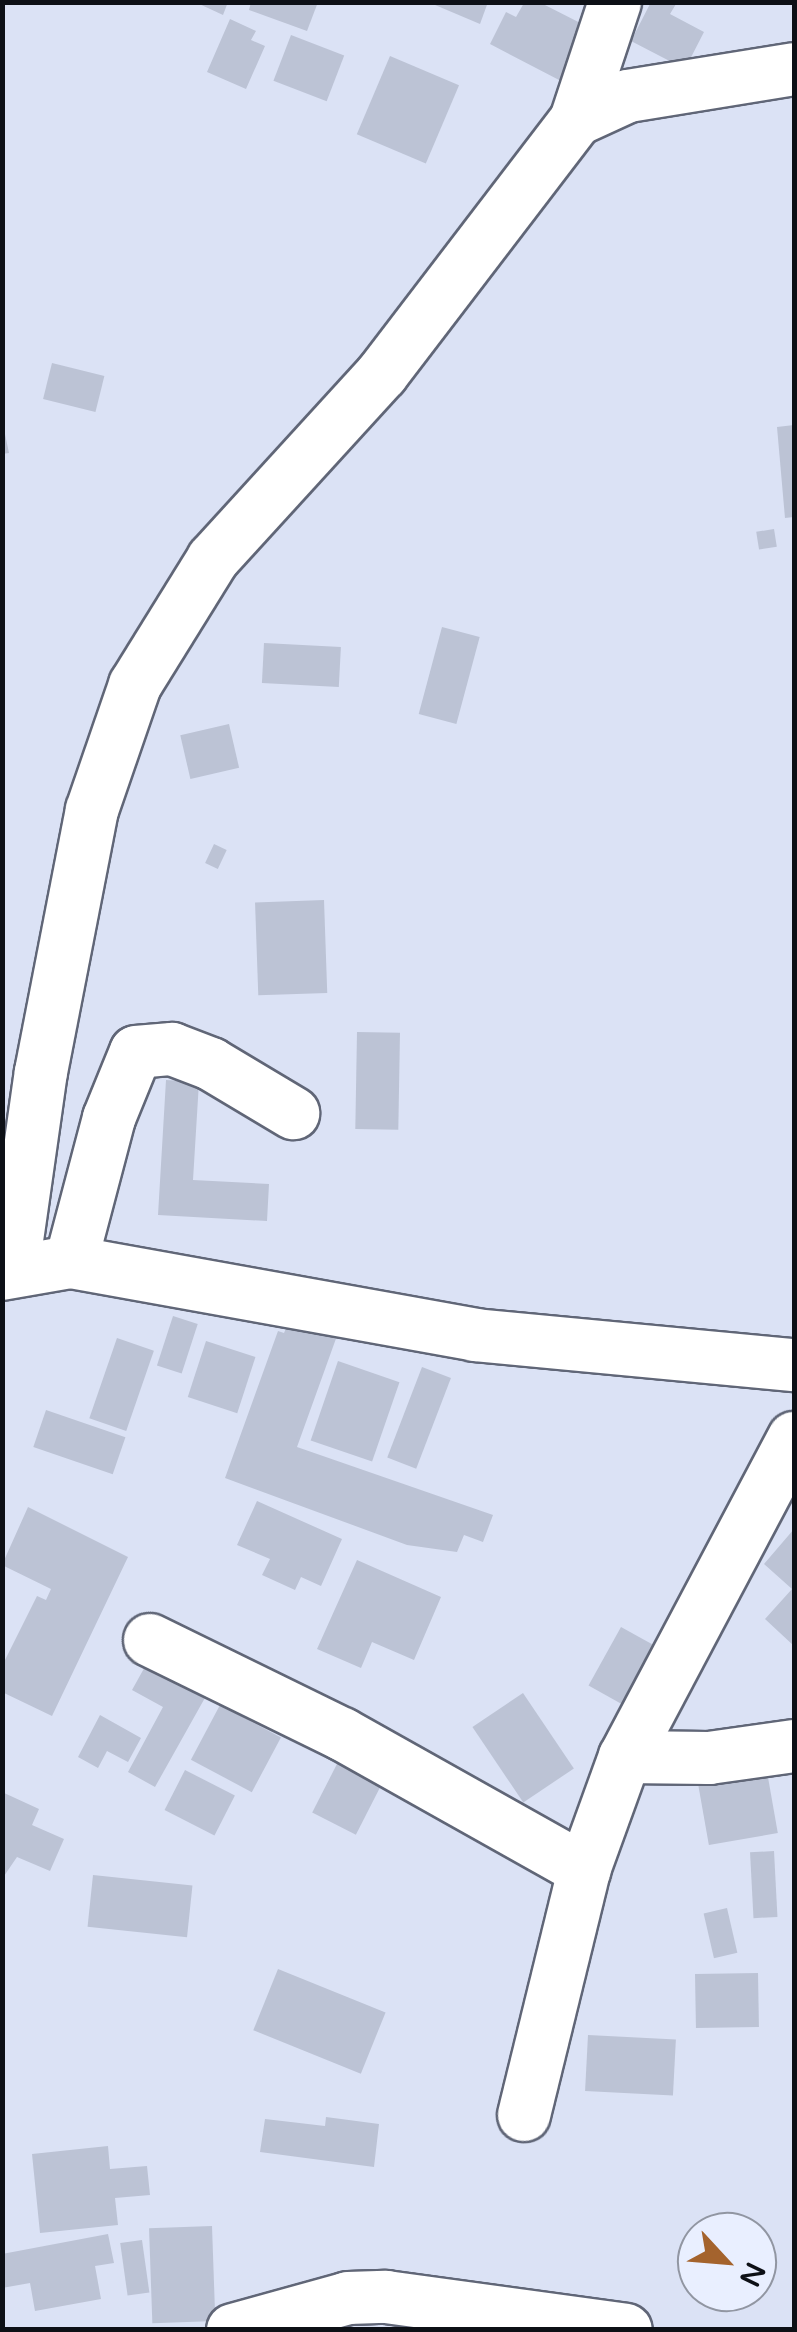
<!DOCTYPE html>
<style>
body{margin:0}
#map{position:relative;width:797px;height:2332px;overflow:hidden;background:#dbe2f5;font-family:"Varela Round",sans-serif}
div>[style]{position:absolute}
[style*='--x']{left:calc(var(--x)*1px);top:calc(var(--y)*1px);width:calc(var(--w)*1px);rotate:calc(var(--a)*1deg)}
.building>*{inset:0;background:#bcc3d5;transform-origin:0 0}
.roads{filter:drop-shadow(2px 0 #606677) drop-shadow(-2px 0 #606677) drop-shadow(0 2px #606677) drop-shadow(0 -2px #606677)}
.minor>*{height:52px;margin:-26px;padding:0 26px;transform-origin:26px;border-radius:26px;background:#fff}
span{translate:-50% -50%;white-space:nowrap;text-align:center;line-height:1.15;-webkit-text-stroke:8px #e9efff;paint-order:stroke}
.frame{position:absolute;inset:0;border:5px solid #0d1016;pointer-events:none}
.north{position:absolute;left:677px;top:2212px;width:100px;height:100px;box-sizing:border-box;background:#e9efff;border:2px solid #9196a2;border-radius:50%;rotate:116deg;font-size:28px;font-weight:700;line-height:40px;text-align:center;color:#0d1016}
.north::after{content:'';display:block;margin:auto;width:35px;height:45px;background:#a4632d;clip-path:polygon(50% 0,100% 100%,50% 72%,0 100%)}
</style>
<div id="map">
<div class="building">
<i style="clip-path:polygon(195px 2px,228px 2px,223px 15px)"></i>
<i style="clip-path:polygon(251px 2px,318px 2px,307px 31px,249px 10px)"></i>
<i style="clip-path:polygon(428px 2px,488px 2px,480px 24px)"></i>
<i style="clip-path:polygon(651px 2px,676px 4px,670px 14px,704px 32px,685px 69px,631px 41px)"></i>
<i style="clip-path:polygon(524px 3px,541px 3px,598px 32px,561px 81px,490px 44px,506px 12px,516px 17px)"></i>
<i style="clip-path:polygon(230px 19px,256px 31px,251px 40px,265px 46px,246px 89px,207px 72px)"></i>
<i style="left:291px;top:35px;width:57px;height:49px;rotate:21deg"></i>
<i style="left:390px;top:56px;width:75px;height:85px;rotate:23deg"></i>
<i style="left:52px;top:363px;width:54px;height:37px;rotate:14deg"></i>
<i style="clip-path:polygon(2px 420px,9px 453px,2px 454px)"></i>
<i style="clip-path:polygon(794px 425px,794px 517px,785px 518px,777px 427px)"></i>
<i style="left:774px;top:529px;width:18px;height:18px;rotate:81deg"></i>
<i style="left:442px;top:627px;width:39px;height:90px;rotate:15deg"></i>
<i style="left:264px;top:643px;width:77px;height:40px;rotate:3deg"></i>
<i style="left:229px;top:724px;width:45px;height:50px;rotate:77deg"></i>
<i style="left:214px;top:844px;width:14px;height:21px;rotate:25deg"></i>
<i style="left:324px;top:900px;width:93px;height:69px;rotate:88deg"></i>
<i style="left:357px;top:1032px;width:43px;height:97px;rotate:1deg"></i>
<i style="clip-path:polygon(166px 1080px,199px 1082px,193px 1180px,269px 1184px,267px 1221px,158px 1215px)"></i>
<i style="left:173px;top:1316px;width:26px;height:52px;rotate:18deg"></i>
<i style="clip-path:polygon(291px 1316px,338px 1333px,297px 1447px,493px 1515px,483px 1542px,464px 1535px,457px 1552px,407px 1545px,225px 1478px,278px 1331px,284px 1333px)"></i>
<i style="left:117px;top:1338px;width:39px;height:85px;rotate:19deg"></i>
<i style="left:206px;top:1341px;width:52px;height:59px;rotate:18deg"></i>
<i style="left:338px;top:1361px;width:65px;height:84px;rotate:19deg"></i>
<i style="left:422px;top:1367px;width:31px;height:97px;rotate:21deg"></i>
<i style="left:46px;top:1410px;width:84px;height:39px;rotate:19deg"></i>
<i style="clip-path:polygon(257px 1501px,342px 1539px,321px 1586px,301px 1577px,295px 1590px,262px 1575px,270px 1559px,237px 1545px)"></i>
<i style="clip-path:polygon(28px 1507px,128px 1557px,52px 1716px,2px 1692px,2px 1666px,37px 1596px,46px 1600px,51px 1589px,2px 1565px)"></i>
<i style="clip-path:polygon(794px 1529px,794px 1646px,765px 1619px,792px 1589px,764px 1564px)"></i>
<i style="clip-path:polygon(357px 1560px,441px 1597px,414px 1660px,372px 1642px,361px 1668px,317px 1649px)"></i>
<i style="left:621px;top:1627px;width:46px;height:67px;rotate:29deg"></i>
<i style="clip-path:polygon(147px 1663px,206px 1696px,155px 1787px,128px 1772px,163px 1707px,132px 1690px)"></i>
<i style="left:523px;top:1693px;width:91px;height:61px;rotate:56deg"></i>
<i style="left:220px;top:1705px;width:69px;height:62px;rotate:28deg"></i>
<i style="clip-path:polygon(100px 1715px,141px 1738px,128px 1762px,107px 1751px,98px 1768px,78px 1757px)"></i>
<i style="left:339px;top:1760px;width:49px;height:59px;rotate:27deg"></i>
<i style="left:766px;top:1766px;width:68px;height:70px;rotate:80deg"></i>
<i style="left:185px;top:1770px;width:56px;height:45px;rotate:27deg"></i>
<i style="clip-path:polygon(2px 1792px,39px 1809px,32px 1825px,64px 1839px,50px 1871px,17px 1857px,2px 1879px)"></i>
<i style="left:774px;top:1851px;width:66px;height:24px;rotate:87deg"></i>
<i style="left:93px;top:1875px;width:100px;height:52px;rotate:6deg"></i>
<i style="left:727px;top:1908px;width:46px;height:24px;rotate:77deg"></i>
<i style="left:278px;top:1969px;width:116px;height:66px;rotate:22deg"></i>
<i style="left:758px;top:1973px;width:54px;height:63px;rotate:89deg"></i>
<i style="left:588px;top:2035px;width:88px;height:56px;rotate:3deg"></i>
<i style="clip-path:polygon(326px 2117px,379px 2124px,374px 2167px,260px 2152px,265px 2119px,325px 2126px)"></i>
<i style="clip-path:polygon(108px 2146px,110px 2169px,147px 2166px,150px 2195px,115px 2198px,118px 2225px,40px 2233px,32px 2154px)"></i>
<i style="left:212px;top:2226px;width:95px;height:63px;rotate:88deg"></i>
<i style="clip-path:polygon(108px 2234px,114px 2263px,95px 2266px,101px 2299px,35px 2311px,30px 2283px,2px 2288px,2px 2254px)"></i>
<i style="left:142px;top:2240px;width:53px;height:22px;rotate:82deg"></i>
</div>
<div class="roads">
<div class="minor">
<i style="--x:576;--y:120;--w:124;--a:-71.7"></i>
<i style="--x:71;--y:1262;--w:149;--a:-75.2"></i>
<i style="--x:109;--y:1118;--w:71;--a:-67.8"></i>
<i style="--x:136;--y:1052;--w:36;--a:-5"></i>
<i style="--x:172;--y:1049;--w:42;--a:21"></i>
<i style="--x:211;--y:1064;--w:96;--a:30.9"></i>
<i style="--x:13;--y:1268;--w:198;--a:-81.9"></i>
<i style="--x:41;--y:1072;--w:267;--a:-79"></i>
<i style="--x:92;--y:810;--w:132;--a:-71"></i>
<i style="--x:135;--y:685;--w:148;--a:-58.2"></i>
<i style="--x:213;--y:559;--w:251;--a:-47.6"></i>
<i style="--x:382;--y:374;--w:320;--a:-52.6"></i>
<i style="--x:576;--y:120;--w:57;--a:-24.8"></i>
<i style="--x:628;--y:96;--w:168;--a:-9.2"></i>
<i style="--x:2;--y:1274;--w:70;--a:-9.9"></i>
<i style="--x:71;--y:1262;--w:411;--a:10.2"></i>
<i style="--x:475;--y:1335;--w:320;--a:5.4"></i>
<i style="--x:150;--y:1640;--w:214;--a:26.1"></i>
<i style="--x:342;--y:1734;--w:278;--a:29.3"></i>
<i style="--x:625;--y:1757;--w:84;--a:0.7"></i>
<i style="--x:709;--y:1758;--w:86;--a:-8"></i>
<i style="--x:524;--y:2115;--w:252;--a:-76.2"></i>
<i style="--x:584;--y:1870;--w:120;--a:-70.1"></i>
<i style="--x:625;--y:1757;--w:361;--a:-62.1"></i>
<i style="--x:233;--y:2330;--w:119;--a:-15.5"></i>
<i style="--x:348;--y:2298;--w:38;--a:-2"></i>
<i style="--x:386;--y:2297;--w:242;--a:7.8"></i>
</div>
</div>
<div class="frame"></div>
<div class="north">N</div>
</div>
